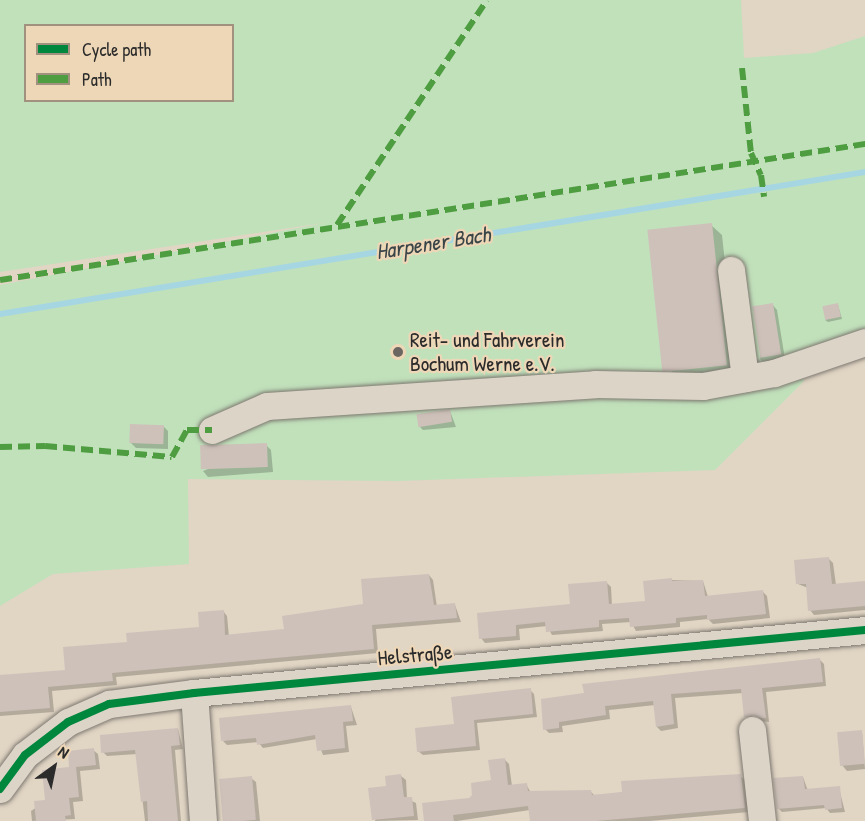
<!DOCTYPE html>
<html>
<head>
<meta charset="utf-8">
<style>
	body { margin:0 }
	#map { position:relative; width:865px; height:821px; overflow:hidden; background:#e1d5c4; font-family:"Patrick Hand",sans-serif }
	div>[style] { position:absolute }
	.green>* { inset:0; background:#c1e1bb }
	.shadow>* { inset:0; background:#0003 }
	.stream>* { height:6px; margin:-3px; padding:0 3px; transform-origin:3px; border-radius:3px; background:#a6d6e2 }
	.building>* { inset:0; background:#cec1ba; transform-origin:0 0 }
	.roads { filter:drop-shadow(0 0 2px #7d7870) drop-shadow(0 0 2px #7d7870) }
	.minor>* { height:27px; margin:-13.5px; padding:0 13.5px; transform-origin:13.5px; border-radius:13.5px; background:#ddd4c8 }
	.quiet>* { height:6px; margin-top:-3px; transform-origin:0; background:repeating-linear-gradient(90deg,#4f9d41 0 12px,transparent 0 18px) }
	.cycleway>* { height:8px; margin:-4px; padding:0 4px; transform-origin:4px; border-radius:4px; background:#00873e }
	.dots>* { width:16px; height:16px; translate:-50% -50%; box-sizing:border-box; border:3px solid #eed7b7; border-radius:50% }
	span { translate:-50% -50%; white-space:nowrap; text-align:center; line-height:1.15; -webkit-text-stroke:4.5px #eed7b7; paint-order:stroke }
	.poi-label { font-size:21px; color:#2b2b2b }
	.left { translate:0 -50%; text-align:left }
	.street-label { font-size:21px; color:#2b2b2b }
	.water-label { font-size:22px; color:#3a4548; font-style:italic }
	.legend { position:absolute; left:24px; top:24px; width:210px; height:78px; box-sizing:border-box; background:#eed7b7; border:2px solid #a0927f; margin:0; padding:8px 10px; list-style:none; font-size:18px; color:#2b2b2b }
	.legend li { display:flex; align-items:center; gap:12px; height:30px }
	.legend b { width:30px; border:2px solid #a0927f }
	.north { position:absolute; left:24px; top:737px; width:60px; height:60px; -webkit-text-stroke:4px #eed7b7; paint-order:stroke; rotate:33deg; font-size:16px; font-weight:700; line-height:24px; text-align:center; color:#2b2b2b }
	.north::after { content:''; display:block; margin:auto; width:21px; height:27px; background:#2b2b2b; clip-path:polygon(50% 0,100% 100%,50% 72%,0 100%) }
</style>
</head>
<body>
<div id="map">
	<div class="green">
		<i style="clip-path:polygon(evenodd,0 0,741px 0,744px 58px,813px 53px,865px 36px,865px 342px,799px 365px,804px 381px,715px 470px,398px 481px,188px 479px,189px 564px,53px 574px,0 606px,0 285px,329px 222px,0 272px,0 0,26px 26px,232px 26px,232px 100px,26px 100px,26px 26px)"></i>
	</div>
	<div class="shadow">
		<i style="clip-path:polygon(711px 225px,722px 235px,737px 375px,679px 379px,669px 369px)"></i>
		<i style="clip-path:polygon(772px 304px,777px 310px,785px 359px,765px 364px,760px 359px)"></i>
		<i style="clip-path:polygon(838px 305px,842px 319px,828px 322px,825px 320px)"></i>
		<i style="clip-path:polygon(450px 411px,456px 427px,423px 430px,418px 425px)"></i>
		<i style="clip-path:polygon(163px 426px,168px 431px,168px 449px,136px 448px,131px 443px)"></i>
		<i style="clip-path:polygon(266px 445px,271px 450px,273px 472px,208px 477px,203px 471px)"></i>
		<i style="clip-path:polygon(829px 559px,833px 563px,836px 585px,865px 583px,865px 610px,814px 615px,810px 610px,808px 588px,798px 584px)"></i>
		<i style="clip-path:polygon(429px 575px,433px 580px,437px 607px,455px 605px,461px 622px,376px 629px,378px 653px,116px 677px,117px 685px,52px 691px,54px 712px,0 716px,0 676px,66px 672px,128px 643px,201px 628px,223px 611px,227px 616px,229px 637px,285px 631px,365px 605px)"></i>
		<i style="clip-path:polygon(672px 580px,703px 581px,708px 597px,763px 592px,767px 596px,770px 618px,713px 624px,708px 619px,680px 622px,680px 627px,636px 631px,631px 622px,602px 624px,603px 631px,552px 635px,547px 626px,519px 629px,520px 640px,485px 643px,481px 638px,479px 614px,572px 606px,606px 582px,611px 587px,612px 606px,647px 603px)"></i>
		<i style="clip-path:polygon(820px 660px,824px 664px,826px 686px,766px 692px,769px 722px,750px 720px,746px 716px,743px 693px,675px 698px,678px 728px,661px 731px,657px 727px,655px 705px,609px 710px,610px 719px,562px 726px,563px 732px,549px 733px,545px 729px,542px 700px)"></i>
		<i style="clip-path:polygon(530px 690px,534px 694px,537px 717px,477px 723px,480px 750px,423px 755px,418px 751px,456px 725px)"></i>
		<i style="clip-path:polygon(351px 707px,357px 725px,346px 726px,349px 752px,323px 755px,317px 739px,263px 748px,258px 742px,227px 745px,223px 741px)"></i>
		<i style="clip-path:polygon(178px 729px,183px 749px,175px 750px,181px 821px,145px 821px,137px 754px,107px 756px,103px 752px)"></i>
		<i style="clip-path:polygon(862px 732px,865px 769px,847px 771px,842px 765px)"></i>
		<i style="clip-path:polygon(93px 750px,98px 754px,100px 769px,80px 771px,83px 801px,73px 802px,75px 819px,32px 821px,31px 811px,46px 801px,71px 769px)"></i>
		<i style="clip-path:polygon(504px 759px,509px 764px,512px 786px,526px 784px,531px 793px,591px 792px,595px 796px,740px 776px,745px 780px,749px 812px,650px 821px,531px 821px,530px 810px,457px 821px,426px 821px,469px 799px,492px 781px)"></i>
		<i style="clip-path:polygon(401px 776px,406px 780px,407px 799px,416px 803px,418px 820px,375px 821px,387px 788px)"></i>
		<i style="clip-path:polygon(803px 777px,808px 791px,839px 788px,845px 812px,830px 813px,826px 808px,782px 812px,778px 808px)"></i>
		<i style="clip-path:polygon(251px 778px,256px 782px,260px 821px,226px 821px,221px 781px)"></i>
	</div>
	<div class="stream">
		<i style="left:0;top:314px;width:877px;rotate:-9.32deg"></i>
	</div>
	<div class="building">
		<i style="left:712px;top:223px;width:143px;height:65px;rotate:84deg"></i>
		<i style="left:773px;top:303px;width:52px;height:21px;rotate:81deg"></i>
		<i style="left:838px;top:303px;width:14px;height:16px;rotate:78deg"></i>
		<i style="left:450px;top:409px;width:13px;height:34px;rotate:81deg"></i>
		<i style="left:130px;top:424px;width:34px;height:19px;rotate:2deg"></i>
		<i style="left:267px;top:443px;width:24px;height:67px;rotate:88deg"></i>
		<i style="clip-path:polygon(829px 557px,832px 584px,865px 581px,865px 606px,808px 611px,806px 584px,796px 584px,794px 560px)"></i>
		<i style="clip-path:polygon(429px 574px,434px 605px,455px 603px,457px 618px,372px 625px,374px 649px,112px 673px,113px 681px,48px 687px,50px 708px,0 712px,0 675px,65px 670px,63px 647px,127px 642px,126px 633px,199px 627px,198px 612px,224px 610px,225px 635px,284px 629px,282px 616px,363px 604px,361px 579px)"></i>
		<i style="clip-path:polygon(672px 578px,672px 581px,703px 580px,705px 596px,763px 590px,766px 614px,707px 620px,707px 615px,676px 618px,676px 623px,630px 627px,629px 618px,599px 620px,599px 627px,546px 632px,545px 622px,516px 625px,516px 636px,479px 639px,477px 613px,570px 604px,568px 584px,607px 581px,609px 604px,645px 601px,643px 581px)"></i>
		<i style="clip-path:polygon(820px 658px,823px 682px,762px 688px,766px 718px,744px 717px,741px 689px,671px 694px,674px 724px,656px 727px,653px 701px,605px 706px,606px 715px,559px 722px,559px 728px,543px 730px,541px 699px,584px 693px,582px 684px)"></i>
		<i style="clip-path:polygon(531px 688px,533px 714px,474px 720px,476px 746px,417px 752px,415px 728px,454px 724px,451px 697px)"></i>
		<i style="clip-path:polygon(351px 705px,353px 721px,343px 722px,345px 748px,317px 751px,315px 735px,257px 745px,256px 738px,221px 741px,219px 718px)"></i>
		<i style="clip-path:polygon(178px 728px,180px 745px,171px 746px,178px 821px,148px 821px,147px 801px,141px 802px,135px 750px,101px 753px,100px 735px)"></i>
		<i style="left:862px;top:730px;width:34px;height:25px;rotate:85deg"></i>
		<i style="clip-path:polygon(94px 748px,96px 765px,76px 767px,79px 797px,69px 798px,71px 815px,65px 816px,66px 821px,36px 821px,34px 801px,45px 800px,42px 770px,69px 767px,68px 751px)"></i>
		<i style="clip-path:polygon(505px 758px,508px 785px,527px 783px,528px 791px,591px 790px,592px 795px,622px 792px,621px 781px,741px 774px,745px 808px,596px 821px,530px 821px,528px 806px,453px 815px,454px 821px,424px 821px,422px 803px,469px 798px,472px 795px,471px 783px,491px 780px,488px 760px)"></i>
		<i style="clip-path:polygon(401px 774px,404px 797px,412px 797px,414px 816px,372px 820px,368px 788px,386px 786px,385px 776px)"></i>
		<i style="left:252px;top:776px;width:44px;height:33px;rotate:85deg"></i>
		<i style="clip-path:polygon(803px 776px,805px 789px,840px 786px,842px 808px,825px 810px,824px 805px,777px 809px,773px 778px)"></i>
	</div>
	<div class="roads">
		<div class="minor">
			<i style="left:731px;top:270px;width:109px;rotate:82.6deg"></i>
			<i style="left:212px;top:430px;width:60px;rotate:-23.6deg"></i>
			<i style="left:267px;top:406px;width:329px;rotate:-3.8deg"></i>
			<i style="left:595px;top:384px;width:108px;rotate:1.1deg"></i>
			<i style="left:703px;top:386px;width:72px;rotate:-10.4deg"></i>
			<i style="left:774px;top:373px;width:96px;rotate:-18.8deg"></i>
			<i style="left:194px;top:693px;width:128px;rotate:86deg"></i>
			<i style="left:752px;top:730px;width:92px;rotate:83.7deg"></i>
			<i style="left:0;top:789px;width:42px;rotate:-53.7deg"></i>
			<i style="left:25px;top:755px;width:54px;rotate:-37.5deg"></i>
			<i style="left:68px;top:722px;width:45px;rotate:-23.7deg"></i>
			<i style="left:109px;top:704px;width:86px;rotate:-7.4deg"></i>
			<i style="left:194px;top:693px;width:674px;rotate:-5.36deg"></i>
		</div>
	</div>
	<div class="quiet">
		<i style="left:742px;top:68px;width:85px;rotate:84deg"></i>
		<i style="left:751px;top:153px;width:24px;rotate:66deg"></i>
		<i style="left:761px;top:175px;width:22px;rotate:82deg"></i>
		<i style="left:337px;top:225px;width:270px;rotate:-56.3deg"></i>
		<i style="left:0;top:280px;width:876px;rotate:-8.94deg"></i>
		<i style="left:0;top:447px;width:45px;rotate:-1.3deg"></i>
		<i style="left:45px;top:446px;width:127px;rotate:5deg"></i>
		<i style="left:172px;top:457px;width:31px;rotate:-61deg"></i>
		<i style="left:187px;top:430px;width:25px"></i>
	</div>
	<div class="cycleway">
		<i style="left:0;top:789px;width:42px;rotate:-53.7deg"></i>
		<i style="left:25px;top:755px;width:54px;rotate:-37.5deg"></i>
		<i style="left:68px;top:722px;width:45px;rotate:-23.7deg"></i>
		<i style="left:109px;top:704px;width:86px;rotate:-7.4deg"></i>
		<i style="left:194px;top:693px;width:674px;rotate:-5.36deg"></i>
	</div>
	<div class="dots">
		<i style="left:398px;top:352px;background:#6b6661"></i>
	</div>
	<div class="poi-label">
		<span class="left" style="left:410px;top:352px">Reit- und Fahrverein<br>Bochum Werne e.V.</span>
	</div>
	<div class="street-label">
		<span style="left:415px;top:655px;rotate:-5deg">Helstraße</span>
	</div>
	<div class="water-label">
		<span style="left:433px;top:243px;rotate:-9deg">Harpener Bach</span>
	</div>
	<ul class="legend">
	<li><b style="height:8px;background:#00873e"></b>Cycle path</li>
	<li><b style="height:8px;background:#4f9d41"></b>Path</li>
	</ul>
	<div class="north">N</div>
</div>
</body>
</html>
